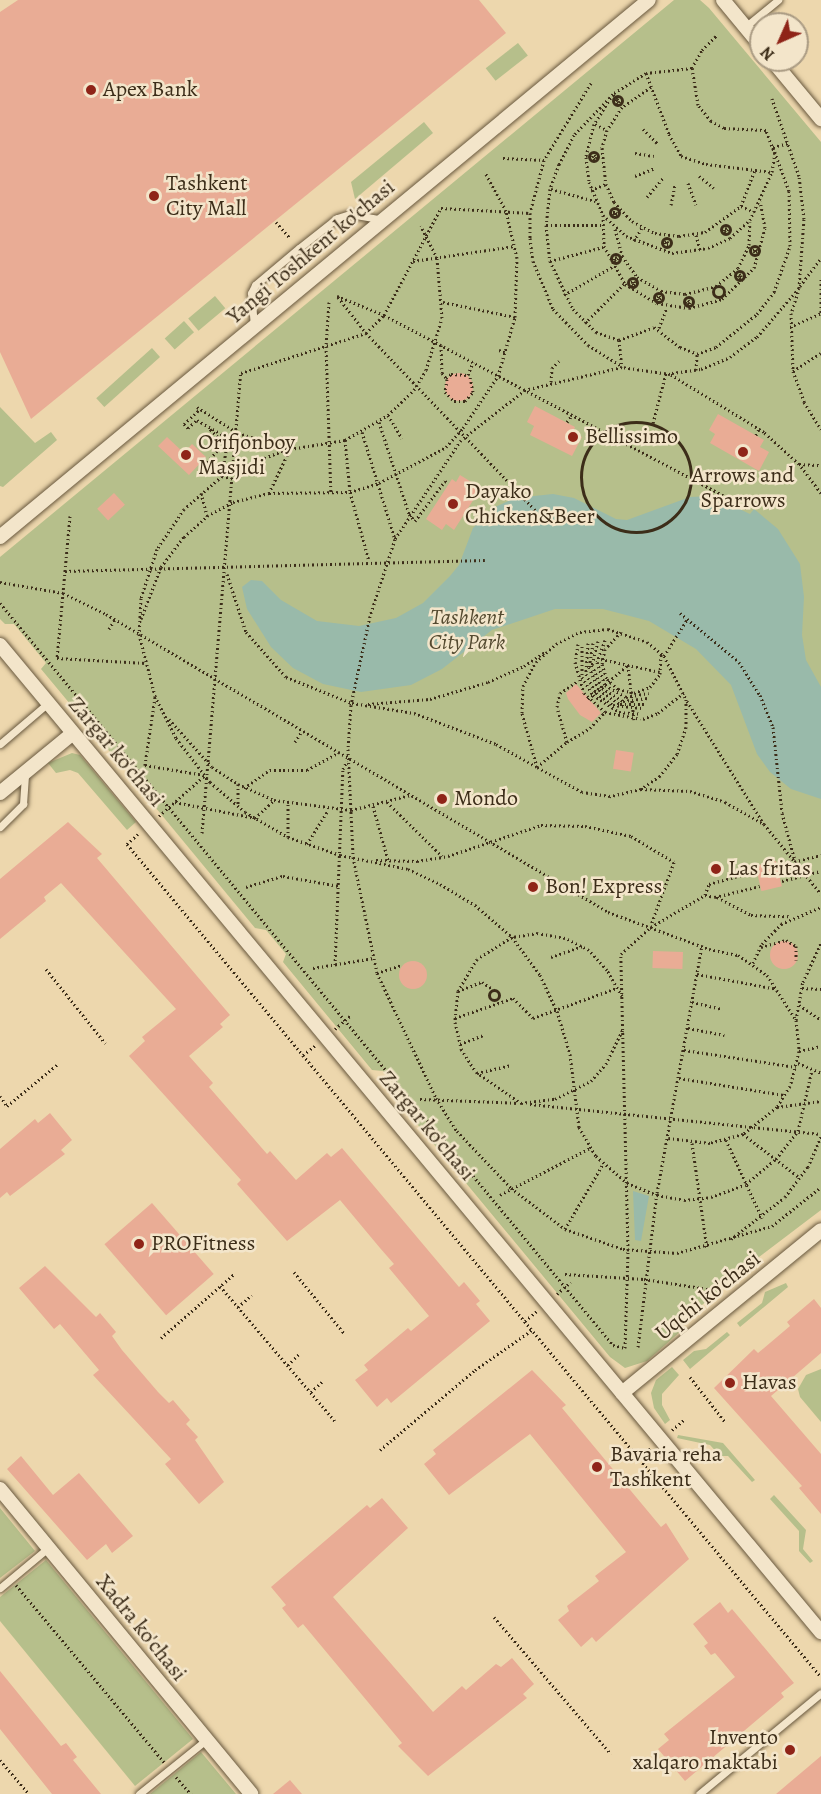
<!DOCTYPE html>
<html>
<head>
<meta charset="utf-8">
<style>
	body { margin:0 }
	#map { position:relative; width:821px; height:1794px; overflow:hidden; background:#edd7ad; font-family:Alegreya,serif }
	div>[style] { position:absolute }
	.green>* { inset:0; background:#b6bf8b; transform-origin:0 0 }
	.water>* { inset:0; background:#99baaa }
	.building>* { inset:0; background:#e9ac95; transform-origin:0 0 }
	.round { border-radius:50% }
	.path>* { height:3px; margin-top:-1.5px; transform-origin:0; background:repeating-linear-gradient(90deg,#3c2d19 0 1.5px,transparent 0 4.5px) }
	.path>.ring { margin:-1.5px; padding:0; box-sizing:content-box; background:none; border:3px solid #3c2d19; border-radius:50% }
	.roads { filter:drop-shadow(0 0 2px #68583e) drop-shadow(0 0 2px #68583e) }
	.lane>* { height:7px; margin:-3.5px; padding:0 3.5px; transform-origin:3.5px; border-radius:3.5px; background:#f3e5ca }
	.street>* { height:14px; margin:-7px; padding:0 7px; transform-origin:7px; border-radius:7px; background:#f3e5ca }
	.dots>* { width:16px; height:16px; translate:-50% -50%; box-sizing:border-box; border:3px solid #f3e5ca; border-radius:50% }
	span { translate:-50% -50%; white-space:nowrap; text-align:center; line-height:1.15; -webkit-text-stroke:5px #f3e5ca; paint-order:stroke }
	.poi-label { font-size:22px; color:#3c2d19 }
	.left { translate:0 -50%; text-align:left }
	.right { translate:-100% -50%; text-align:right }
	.street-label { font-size:22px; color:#3c2d19 }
	.park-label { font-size:22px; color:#544a30; font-style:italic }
	.north { position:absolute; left:749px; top:12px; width:60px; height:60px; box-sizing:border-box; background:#f3e5ca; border:2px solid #aa9b83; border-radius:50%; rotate:225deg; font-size:16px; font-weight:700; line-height:24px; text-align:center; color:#3c2d19 }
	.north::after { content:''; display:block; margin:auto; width:21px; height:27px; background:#8f2418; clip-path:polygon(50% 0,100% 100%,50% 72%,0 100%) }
</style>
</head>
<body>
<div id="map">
	<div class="green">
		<i style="clip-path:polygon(674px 0,700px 0,709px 8px,821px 142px,821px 1210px,759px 1257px,758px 1266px,751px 1272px,740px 1273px,683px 1321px,682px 1330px,647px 1361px,625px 1368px,610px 1357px,408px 1113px,410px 1104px,383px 1071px,372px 1070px,283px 962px,286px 954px,266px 930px,255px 928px,146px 796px,148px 785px,121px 753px,110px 752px,41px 669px,46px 663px,14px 624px,5px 624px,0 619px,0 557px)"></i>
		<i style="left:518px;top:43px;width:16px;height:41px;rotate:52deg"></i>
		<i style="clip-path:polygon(424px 122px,433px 133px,355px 199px,351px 182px)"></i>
		<i style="left:215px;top:296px;width:16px;height:35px;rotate:50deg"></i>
		<i style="left:184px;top:321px;width:15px;height:26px;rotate:48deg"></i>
		<i style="left:152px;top:348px;width:12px;height:75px;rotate:48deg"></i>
		<i style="clip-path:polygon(0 407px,35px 443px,51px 432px,57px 440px,3px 487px,0 486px)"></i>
		<i style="clip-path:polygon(72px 753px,80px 755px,136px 822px,127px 830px,78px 773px,70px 770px,56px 773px,48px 763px)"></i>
		<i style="clip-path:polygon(786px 1283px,788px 1287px,740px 1327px,737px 1323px,762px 1303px,765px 1292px)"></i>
		<i style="clip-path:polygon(727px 1332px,730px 1335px,690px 1369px,683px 1360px,694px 1351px,706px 1349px)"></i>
		<i style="clip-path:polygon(672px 1367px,679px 1375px,662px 1394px,662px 1405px,670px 1420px,665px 1424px,654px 1408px,651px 1393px,656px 1380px)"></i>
		<i style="clip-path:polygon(821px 1369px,821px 1422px,800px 1397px,798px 1389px,806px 1375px)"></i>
		<i style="clip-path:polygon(678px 1435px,723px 1443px,755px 1480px,752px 1482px,728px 1456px,720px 1456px,710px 1445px,677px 1438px)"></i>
		<i style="clip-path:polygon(774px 1495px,806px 1530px,803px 1549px,813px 1561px,810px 1563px,799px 1551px,799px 1531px,770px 1499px)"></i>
		<i style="clip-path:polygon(0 1508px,35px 1551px,0 1578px)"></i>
		<i style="clip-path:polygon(46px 1560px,193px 1739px,135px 1786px,0 1621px,0 1597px)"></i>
		<i style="clip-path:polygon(201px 1752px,236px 1794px,150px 1794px)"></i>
	</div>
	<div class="water">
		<i style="clip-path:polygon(553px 494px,574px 498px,616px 519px,627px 520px,690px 497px,712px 496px,750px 514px,754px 509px,778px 529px,800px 564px,804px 597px,802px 635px,806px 660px,821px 687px,821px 799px,791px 789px,770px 772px,757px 754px,731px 685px,696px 649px,649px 621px,603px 609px,555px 609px,492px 630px,442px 669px,411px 685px,361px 692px,323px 684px,293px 668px,271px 647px,247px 609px,242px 587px,251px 580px,262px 581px,281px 600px,317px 621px,359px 626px,396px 618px,423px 603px,450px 576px,459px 565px,473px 528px,493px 508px,515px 498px)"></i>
		<i style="clip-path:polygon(633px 1191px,649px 1196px,641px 1241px,635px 1240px)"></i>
	</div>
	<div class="building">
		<i style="clip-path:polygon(18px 0,479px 0,506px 33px,31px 419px,0 352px,0 12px)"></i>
		<i class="round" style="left:445px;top:373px;width:28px;height:28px"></i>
		<i style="clip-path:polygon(535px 406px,575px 427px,573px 432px,582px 437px,572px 456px,530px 435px,534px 426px,527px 422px)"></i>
		<i style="clip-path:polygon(718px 414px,764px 440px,760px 447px,769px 452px,759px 471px,710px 443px,715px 434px,709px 430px)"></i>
		<i style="clip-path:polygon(167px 437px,184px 453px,192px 444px,206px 457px,189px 475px,158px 446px)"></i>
		<i style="clip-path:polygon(460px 475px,481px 488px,454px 530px,446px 524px,442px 530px,426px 519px,452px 479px,456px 482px)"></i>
		<i style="left:114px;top:493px;width:16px;height:23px;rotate:47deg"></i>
		<i style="clip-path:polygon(576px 684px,601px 713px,592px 722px,580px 715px,568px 699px,566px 693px)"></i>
		<i style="left:616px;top:750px;width:18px;height:19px;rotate:9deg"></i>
		<i style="clip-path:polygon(68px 822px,102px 854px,97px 858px,230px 1015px,220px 1024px,223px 1027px,189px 1056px,213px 1083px,209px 1087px,267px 1154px,270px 1151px,296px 1180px,327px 1153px,331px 1157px,342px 1148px,459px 1287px,464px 1282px,480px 1301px,476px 1304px,490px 1321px,391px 1403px,387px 1398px,377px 1407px,355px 1380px,368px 1370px,364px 1365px,408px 1328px,411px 1331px,429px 1316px,389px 1268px,394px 1264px,380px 1248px,340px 1200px,287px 1241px,237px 1184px,241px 1180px,129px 1056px,145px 1041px,142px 1037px,176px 1009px,61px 883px,44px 897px,46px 901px,0 939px,0 879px)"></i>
		<i style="left:776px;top:861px;width:26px;height:21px;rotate:77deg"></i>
		<i class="round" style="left:770px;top:941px;width:28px;height:28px"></i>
		<i style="left:653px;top:951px;width:30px;height:17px;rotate:2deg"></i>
		<i class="round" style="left:399px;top:961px;width:28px;height:28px"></i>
		<i style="clip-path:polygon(50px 1113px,72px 1140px,61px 1150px,65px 1154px,10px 1196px,7px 1192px,0 1198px,0 1149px,35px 1119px,38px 1123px)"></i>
		<i style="left:152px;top:1203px;width:94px;height:63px;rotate:49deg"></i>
		<i style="clip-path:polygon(45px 1266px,96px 1317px,100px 1313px,116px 1332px,112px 1336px,122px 1350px,158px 1392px,169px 1403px,173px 1400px,190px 1420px,186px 1424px,198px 1437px,195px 1440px,224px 1482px,199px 1504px,165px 1464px,171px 1459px,93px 1375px,99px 1370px,60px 1324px,54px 1329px,19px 1288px)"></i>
		<i style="clip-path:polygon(814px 1299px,821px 1308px,821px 1353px,771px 1396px,821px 1454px,821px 1514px,799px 1488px,802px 1486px,714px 1388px,754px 1349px,758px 1353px,790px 1326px,787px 1322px)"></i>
		<i style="clip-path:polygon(532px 1370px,566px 1405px,562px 1408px,661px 1527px,666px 1523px,689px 1559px,596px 1642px,592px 1637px,581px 1647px,558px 1620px,569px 1611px,567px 1606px,599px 1581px,595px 1576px,626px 1552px,530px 1434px,449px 1495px,424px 1464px,436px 1454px,433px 1450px)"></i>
		<i style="clip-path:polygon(21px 1456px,53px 1495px,79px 1473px,133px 1536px,112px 1553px,106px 1544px,87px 1560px,7px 1469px)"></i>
		<i style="clip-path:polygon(382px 1498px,408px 1528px,333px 1597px,433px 1712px,462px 1686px,466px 1690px,496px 1664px,501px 1667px,512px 1658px,534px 1684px,523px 1694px,527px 1698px,428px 1776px,398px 1746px,402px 1743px,303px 1624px,298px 1628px,282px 1608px,286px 1605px,271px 1587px,367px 1505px,370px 1508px)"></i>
		<i style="clip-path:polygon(720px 1602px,728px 1613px,732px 1609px,794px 1683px,781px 1693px,784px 1697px,685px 1781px,658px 1749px,669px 1740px,664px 1734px,735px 1677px,715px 1653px,711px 1655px,704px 1646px,708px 1643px,693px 1624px)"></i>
		<i style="clip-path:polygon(0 1671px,61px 1746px,66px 1743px,77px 1757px,73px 1760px,101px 1794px,52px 1794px,0 1729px)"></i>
		<i style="clip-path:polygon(821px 1756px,821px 1794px,776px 1794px)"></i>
		<i style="clip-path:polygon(290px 1780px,302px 1794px,273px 1794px)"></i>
	</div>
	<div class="path">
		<i style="left:692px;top:68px;width:46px;rotate:173.8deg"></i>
		<i style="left:646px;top:73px;width:39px;rotate:148deg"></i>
		<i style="left:613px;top:94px;width:57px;rotate:133.6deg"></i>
		<i style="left:574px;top:135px;width:33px;rotate:117deg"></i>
		<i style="left:559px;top:164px;width:27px;rotate:110deg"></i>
		<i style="left:550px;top:189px;width:36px;rotate:96deg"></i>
		<i style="left:546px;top:225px;width:36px;rotate:84deg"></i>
		<i style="left:550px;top:261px;width:53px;rotate:64.4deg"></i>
		<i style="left:573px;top:309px;width:33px;rotate:45deg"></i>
		<i style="left:596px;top:332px;width:24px;rotate:19deg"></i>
		<i style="left:619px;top:340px;width:37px;rotate:-20deg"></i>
		<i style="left:654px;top:327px;width:33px;rotate:38deg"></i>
		<i style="left:680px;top:347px;width:18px;rotate:22deg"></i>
		<i style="left:697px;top:354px;width:20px;rotate:-20deg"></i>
		<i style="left:716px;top:347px;width:53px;rotate:-38.8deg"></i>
		<i style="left:757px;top:314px;width:28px;rotate:-52deg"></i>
		<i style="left:774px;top:292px;width:49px;rotate:-70.8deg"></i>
		<i style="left:790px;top:246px;width:55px;rotate:-91deg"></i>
		<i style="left:789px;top:191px;width:47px;rotate:-110deg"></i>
		<i style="left:773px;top:147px;width:16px;rotate:-14deg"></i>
		<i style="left:646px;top:73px;width:65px;rotate:69.3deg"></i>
		<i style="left:669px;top:134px;width:25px;rotate:61deg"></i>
		<i style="left:681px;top:156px;width:26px;rotate:18deg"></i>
		<i style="left:706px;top:164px;width:66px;rotate:6.9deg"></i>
		<i style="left:591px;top:83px;width:90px;rotate:121.4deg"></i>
		<i style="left:544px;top:160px;width:55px;rotate:104.8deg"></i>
		<i style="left:530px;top:213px;width:25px;rotate:90deg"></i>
		<i style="left:530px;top:238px;width:23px;rotate:83deg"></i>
		<i style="left:533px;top:261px;width:52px;rotate:67.4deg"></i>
		<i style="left:553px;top:309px;width:50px;rotate:45.8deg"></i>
		<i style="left:588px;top:345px;width:39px;rotate:32deg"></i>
		<i style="left:651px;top:87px;width:35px;rotate:145deg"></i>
		<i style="left:622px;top:107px;width:27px;rotate:123deg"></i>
		<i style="left:607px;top:130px;width:19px;rotate:106deg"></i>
		<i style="left:602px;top:148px;width:36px;rotate:84deg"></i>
		<i style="left:606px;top:184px;width:20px;rotate:66deg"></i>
		<i style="left:614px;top:202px;width:26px;rotate:47deg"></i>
		<i style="left:632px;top:221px;width:26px;rotate:28deg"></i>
		<i style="left:655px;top:233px;width:24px;rotate:7deg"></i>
		<i style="left:679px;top:236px;width:26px;rotate:-9deg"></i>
		<i style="left:705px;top:232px;width:44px;rotate:-35.8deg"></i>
		<i style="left:741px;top:206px;width:40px;rotate:-69deg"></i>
		<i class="ring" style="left:613.5px;top:96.5px;width:6px;height:6px"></i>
		<i style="left:617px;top:99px;width:6px;rotate:-129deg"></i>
		<i style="left:613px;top:94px;width:36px;rotate:122deg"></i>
		<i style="left:594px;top:124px;width:34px;rotate:104deg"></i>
		<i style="left:586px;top:157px;width:25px;rotate:83deg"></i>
		<i style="left:589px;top:182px;width:36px;rotate:67deg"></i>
		<i style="left:603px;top:215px;width:31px;rotate:42deg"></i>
		<i style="left:626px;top:236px;width:49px;rotate:20.3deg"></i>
		<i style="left:672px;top:253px;width:36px;rotate:-8deg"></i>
		<i style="left:708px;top:248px;width:24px;rotate:-24deg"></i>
		<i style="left:730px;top:238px;width:27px;rotate:-42deg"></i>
		<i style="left:750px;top:220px;width:53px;rotate:-65.4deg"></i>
		<i style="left:772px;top:172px;width:18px;rotate:-81deg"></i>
		<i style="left:775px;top:154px;width:26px;rotate:-111deg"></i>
		<i style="left:766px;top:130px;width:42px;rotate:-177.3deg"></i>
		<i style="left:724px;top:128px;width:15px;rotate:-152deg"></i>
		<i style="left:711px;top:121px;width:21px;rotate:-129deg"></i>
		<i style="left:698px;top:105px;width:37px;rotate:-99deg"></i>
		<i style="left:692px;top:68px;width:21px;rotate:-61deg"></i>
		<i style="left:702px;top:50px;width:21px;rotate:-45deg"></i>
		<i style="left:617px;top:99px;width:4px;rotate:34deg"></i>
		<i style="left:620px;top:101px;width:3px;rotate:135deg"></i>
		<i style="left:618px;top:103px;width:3px;rotate:-135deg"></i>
		<i style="left:616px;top:101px;width:2px;rotate:-63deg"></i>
		<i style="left:595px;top:124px;width:13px;rotate:27deg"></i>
		<i style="left:643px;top:129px;width:20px;rotate:45deg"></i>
		<i class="ring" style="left:589.5px;top:152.5px;width:6px;height:6px"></i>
		<i style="left:635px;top:153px;width:19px;rotate:9deg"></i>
		<i style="left:594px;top:155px;width:4px;rotate:34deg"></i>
		<i style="left:597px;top:157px;width:3px;rotate:135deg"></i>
		<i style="left:595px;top:159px;width:4px;rotate:-146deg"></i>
		<i style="left:592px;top:157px;width:3px;rotate:-45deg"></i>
		<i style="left:503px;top:158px;width:41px;rotate:2.8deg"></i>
		<i style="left:635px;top:176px;width:22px;rotate:-22deg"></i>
		<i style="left:699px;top:176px;width:19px;rotate:39deg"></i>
		<i style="left:688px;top:183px;width:23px;rotate:70deg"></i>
		<i style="left:551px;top:189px;width:46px;rotate:15.3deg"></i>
		<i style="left:591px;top:190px;width:16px;rotate:-22deg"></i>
		<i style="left:647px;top:197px;width:25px;rotate:-50deg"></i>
		<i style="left:671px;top:205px;width:21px;rotate:-79deg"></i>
		<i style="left:741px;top:206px;width:14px;rotate:25deg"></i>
		<i class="ring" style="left:610.5px;top:208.5px;width:6px;height:6px"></i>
		<i style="left:613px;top:212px;width:3px"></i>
		<i style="left:616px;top:212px;width:2px;rotate:63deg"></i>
		<i style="left:617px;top:214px;width:3px;rotate:162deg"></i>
		<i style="left:614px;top:215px;width:3px;rotate:-108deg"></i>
		<i style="left:603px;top:215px;width:31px;rotate:88deg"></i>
		<i style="left:604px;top:246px;width:43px;rotate:61.1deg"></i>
		<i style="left:625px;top:284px;width:37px;rotate:31deg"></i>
		<i style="left:657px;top:303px;width:32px;rotate:9deg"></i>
		<i style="left:689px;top:308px;width:34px;rotate:-15deg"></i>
		<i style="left:722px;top:299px;width:45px;rotate:-44.1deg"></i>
		<i style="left:754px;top:268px;width:41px;rotate:-74.6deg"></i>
		<i style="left:765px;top:228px;width:27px;rotate:-100deg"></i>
		<i style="left:276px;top:222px;width:21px;rotate:49deg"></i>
		<i style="left:546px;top:225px;width:55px"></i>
		<i class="ring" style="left:721.5px;top:225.5px;width:6px;height:6px"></i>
		<i style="left:725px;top:228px;width:3px;rotate:18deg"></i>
		<i style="left:728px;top:229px;width:4px;rotate:124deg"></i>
		<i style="left:726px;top:232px;width:2px;rotate:-153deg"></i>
		<i style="left:724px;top:231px;width:3px;rotate:-72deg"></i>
		<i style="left:615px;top:229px;width:28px;rotate:75deg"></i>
		<i style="left:622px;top:256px;width:26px;rotate:54deg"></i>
		<i style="left:637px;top:277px;width:28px;rotate:30deg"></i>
		<i style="left:661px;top:291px;width:24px;rotate:7deg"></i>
		<i style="left:685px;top:294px;width:32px;rotate:-14deg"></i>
		<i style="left:716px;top:286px;width:28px;rotate:-39deg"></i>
		<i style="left:738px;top:268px;width:25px;rotate:-64deg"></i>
		<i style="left:749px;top:245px;width:23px;rotate:-88deg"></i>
		<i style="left:696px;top:235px;width:16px;rotate:75deg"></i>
		<i class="ring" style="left:662.5px;top:238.5px;width:6px;height:6px"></i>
		<i style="left:634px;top:241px;width:16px;rotate:-60deg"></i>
		<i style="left:667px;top:241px;width:3px;rotate:72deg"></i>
		<i style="left:668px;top:244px;width:3px;rotate:180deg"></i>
		<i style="left:665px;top:244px;width:2px;rotate:-90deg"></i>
		<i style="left:665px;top:242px;width:2px;rotate:-27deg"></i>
		<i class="ring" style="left:750.5px;top:246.5px;width:6px;height:6px"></i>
		<i style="left:756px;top:249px;width:2px;rotate:63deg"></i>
		<i style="left:757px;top:251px;width:2px;rotate:153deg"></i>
		<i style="left:755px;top:252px;width:3px;rotate:-135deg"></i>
		<i style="left:753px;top:250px;width:3px;rotate:-18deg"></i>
		<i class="ring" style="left:611.5px;top:254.5px;width:6px;height:6px"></i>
		<i style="left:615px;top:257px;width:3px;rotate:18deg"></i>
		<i style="left:618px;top:258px;width:4px;rotate:124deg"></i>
		<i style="left:616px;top:261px;width:2px;rotate:-153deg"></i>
		<i style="left:614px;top:260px;width:3px;rotate:-72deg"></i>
		<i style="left:413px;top:261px;width:102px;rotate:-8.4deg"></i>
		<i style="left:550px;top:261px;width:55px;rotate:-14.8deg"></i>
		<i class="ring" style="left:735.5px;top:271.5px;width:6px;height:6px"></i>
		<i style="left:739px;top:274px;width:2px;rotate:27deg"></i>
		<i style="left:741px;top:275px;width:3px;rotate:90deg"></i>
		<i style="left:741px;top:278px;width:3px;rotate:-162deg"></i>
		<i style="left:738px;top:277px;width:3px;rotate:-72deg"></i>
		<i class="ring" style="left:628.5px;top:278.5px;width:6px;height:6px"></i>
		<i style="left:821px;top:279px;width:35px;rotate:90deg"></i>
		<i style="left:634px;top:281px;width:3px;rotate:72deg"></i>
		<i style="left:635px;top:284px;width:2px;rotate:153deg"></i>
		<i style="left:633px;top:285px;width:4px;rotate:-124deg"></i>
		<i style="left:631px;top:282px;width:3px;rotate:-18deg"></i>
		<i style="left:800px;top:286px;width:35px;rotate:-53deg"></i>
		<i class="ring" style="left:713.5px;top:286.5px;width:8px;height:8px"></i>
		<i style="left:798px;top:292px;width:22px;rotate:108deg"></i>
		<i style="left:791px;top:313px;width:58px;rotate:88deg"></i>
		<i style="left:793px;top:371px;width:33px;rotate:70deg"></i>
		<i style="left:804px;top:402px;width:32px;rotate:58deg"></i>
		<i class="ring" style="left:654.5px;top:293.5px;width:6px;height:6px"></i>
		<i style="left:564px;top:295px;width:56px;rotate:-30.3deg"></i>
		<i style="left:337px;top:296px;width:51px;rotate:22deg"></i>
		<i style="left:384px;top:315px;width:413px;rotate:28deg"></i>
		<i style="left:659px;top:296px;width:3px;rotate:45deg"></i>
		<i style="left:661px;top:298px;width:4px;rotate:146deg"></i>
		<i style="left:658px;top:300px;width:3px;rotate:-108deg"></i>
		<i style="left:657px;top:297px;width:2px;rotate:-27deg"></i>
		<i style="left:338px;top:297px;width:46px;rotate:52.1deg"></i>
		<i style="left:366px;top:333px;width:246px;rotate:46.3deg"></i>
		<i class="ring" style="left:684.5px;top:297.5px;width:6px;height:6px"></i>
		<i style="left:688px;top:300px;width:3px;rotate:45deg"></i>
		<i style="left:690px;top:302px;width:2px;rotate:117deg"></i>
		<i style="left:689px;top:304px;width:3px;rotate:-162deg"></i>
		<i style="left:686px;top:303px;width:4px;rotate:-56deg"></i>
		<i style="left:329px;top:302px;width:44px;rotate:93.9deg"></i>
		<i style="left:326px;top:346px;width:147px;rotate:88.1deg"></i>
		<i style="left:443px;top:302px;width:74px;rotate:11.8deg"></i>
		<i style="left:585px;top:323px;width:55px;rotate:-45deg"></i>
		<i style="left:790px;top:327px;width:34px;rotate:-24deg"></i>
		<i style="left:659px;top:328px;width:22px;rotate:-69deg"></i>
		<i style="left:619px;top:340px;width:27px;rotate:84deg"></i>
		<i style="left:441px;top:345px;width:28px;rotate:88deg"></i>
		<i style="left:442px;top:373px;width:6px;rotate:51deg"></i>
		<i style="left:446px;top:378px;width:6px;rotate:-39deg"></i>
		<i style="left:451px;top:374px;width:17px;rotate:3deg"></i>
		<i style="left:468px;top:375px;width:14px;rotate:-69deg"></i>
		<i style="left:499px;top:350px;width:6px;rotate:18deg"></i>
		<i style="left:696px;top:370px;width:16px;rotate:-86deg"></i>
		<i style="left:793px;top:371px;width:33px;rotate:-33deg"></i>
		<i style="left:672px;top:373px;width:29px;rotate:-8deg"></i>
		<i style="left:701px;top:369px;width:31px;rotate:-22deg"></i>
		<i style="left:730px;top:357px;width:34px;rotate:-37deg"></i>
		<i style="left:757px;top:337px;width:65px;rotate:-49.4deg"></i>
		<i style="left:799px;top:288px;width:69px;rotate:-85.9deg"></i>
		<i style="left:804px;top:219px;width:43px;rotate:-96.6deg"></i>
		<i style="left:799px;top:176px;width:82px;rotate:-109.3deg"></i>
		<i style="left:447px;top:379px;width:13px;rotate:99deg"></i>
		<i style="left:445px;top:392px;width:13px;rotate:45deg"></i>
		<i style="left:454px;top:401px;width:11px"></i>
		<i style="left:465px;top:401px;width:12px;rotate:-48deg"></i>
		<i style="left:473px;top:392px;width:15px;rotate:-101deg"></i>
		<i style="left:551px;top:382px;width:14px;rotate:-86deg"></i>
		<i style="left:552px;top:368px;width:10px;rotate:-45deg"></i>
		<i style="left:197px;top:407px;width:49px;rotate:32.4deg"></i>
		<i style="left:238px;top:433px;width:54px;rotate:17.1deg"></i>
		<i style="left:290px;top:449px;width:56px;rotate:-9.3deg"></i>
		<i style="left:345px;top:440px;width:50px;rotate:-30.2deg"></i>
		<i style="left:388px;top:415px;width:36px;rotate:-44deg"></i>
		<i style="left:414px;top:390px;width:23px;rotate:-59deg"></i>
		<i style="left:426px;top:370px;width:54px;rotate:-72.9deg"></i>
		<i style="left:442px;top:318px;width:60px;rotate:-94.8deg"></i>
		<i style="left:437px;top:258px;width:36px;rotate:-117deg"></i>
		<i style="left:388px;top:415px;width:27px;rotate:59deg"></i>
		<i style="left:379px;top:422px;width:97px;rotate:71.9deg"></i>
		<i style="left:409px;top:514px;width:9px;rotate:49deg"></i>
		<i style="left:415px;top:521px;width:50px;rotate:-53.1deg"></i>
		<i style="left:445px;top:481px;width:4px;rotate:27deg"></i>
		<i style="left:567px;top:422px;width:9px;rotate:-54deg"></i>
		<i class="ring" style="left:581px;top:422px;width:107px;height:107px"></i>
		<i style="left:653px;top:423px;width:52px;rotate:-75.4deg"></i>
		<i style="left:184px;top:424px;width:6px;rotate:45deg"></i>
		<i style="left:188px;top:428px;width:12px;rotate:-42deg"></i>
		<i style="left:197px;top:420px;width:36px;rotate:30deg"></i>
		<i style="left:228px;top:438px;width:38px;rotate:99deg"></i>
		<i style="left:222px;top:476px;width:50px;rotate:139deg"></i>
		<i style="left:184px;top:509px;width:48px;rotate:124deg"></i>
		<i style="left:157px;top:549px;width:52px;rotate:108.1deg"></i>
		<i style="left:141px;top:598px;width:36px;rotate:93deg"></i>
		<i style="left:139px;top:634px;width:64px;rotate:75.5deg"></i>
		<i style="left:155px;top:696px;width:47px;rotate:63.4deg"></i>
		<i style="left:176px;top:738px;width:56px;rotate:52.3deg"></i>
		<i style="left:210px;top:782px;width:46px;rotate:40.6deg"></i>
		<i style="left:245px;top:812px;width:50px;rotate:30.2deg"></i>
		<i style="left:288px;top:837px;width:55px;rotate:19.1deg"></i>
		<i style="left:340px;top:855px;width:69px;rotate:11.6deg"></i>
		<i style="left:408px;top:869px;width:35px;rotate:25deg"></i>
		<i style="left:440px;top:884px;width:41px;rotate:31deg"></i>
		<i style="left:475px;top:905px;width:49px;rotate:40.9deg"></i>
		<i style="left:512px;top:937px;width:47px;rotate:53.6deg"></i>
		<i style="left:540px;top:975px;width:40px;rotate:65deg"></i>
		<i style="left:557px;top:1011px;width:45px;rotate:73.2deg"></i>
		<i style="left:570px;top:1054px;width:74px;rotate:83deg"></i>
		<i style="left:579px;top:1127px;width:34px;rotate:60deg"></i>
		<i style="left:596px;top:1156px;width:41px;rotate:41.1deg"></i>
		<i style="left:627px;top:1183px;width:32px;rotate:22deg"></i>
		<i style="left:657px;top:1195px;width:27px;rotate:10deg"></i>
		<i style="left:684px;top:1200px;width:27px;rotate:-6deg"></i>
		<i style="left:711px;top:1197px;width:37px;rotate:-20deg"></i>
		<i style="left:746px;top:1184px;width:39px;rotate:-40deg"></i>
		<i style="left:776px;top:1159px;width:36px;rotate:-52deg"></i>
		<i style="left:798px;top:1131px;width:63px;rotate:-77.1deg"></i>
		<i style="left:184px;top:424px;width:22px;rotate:-43deg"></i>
		<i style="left:362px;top:432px;width:112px;rotate:72.9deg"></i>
		<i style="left:756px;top:435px;width:7px;rotate:-63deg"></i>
		<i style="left:345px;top:440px;width:52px;rotate:84.5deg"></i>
		<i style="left:350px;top:492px;width:72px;rotate:74.6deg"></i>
		<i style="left:204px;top:459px;width:25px;rotate:43deg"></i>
		<i style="left:222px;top:476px;width:12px;rotate:14deg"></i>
		<i style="left:207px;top:462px;width:25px;rotate:-48deg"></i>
		<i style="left:224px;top:443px;width:21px;rotate:-135deg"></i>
		<i style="left:799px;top:464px;width:22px;rotate:3deg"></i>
		<i style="left:235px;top:469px;width:57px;rotate:-20.7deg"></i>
		<i style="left:201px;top:493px;width:24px;rotate:75deg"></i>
		<i style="left:269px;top:493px;width:49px;rotate:-64.5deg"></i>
		<i style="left:821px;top:493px;width:36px;rotate:-127deg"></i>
		<i style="left:799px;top:464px;width:47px;rotate:-137.6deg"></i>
		<i style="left:764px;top:432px;width:110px;rotate:-148.3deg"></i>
		<i style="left:670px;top:374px;width:49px;rotate:-171.7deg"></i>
		<i style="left:622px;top:367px;width:100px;rotate:166.7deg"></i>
		<i style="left:525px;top:390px;width:81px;rotate:142deg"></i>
		<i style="left:461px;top:440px;width:119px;rotate:123.7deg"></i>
		<i style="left:395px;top:539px;width:81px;rotate:108deg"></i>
		<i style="left:370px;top:616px;width:91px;rotate:102.1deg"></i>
		<i style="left:351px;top:705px;width:44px;rotate:93.9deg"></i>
		<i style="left:348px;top:749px;width:108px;rotate:87.3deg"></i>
		<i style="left:353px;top:857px;width:118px;rotate:78.3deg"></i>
		<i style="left:377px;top:973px;width:138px;rotate:64.7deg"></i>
		<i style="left:436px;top:1098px;width:39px;rotate:58deg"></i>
		<i style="left:457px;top:1131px;width:79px;rotate:46.5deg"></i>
		<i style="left:511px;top:1188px;width:68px;rotate:37.2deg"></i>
		<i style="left:565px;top:1229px;width:61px;rotate:19deg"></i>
		<i style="left:623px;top:1249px;width:54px;rotate:4.2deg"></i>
		<i style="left:677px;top:1253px;width:99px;rotate:-15.9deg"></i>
		<i style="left:772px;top:1226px;width:63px;rotate:-38.5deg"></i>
		<i style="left:70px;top:516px;width:143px;rotate:95.2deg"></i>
		<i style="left:57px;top:658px;width:89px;rotate:3.2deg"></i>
		<i style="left:65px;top:571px;width:420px;rotate:-1.5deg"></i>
		<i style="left:227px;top:574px;width:61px;rotate:71.9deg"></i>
		<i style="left:246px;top:632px;width:60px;rotate:48.4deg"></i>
		<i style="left:286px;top:677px;width:71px;rotate:21.5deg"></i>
		<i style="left:352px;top:703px;width:63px;rotate:9.2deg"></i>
		<i style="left:414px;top:713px;width:88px;rotate:20.7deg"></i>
		<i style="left:496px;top:744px;width:47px;rotate:29.3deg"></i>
		<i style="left:537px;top:767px;width:39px;rotate:-40deg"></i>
		<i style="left:567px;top:742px;width:36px;rotate:-106deg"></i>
		<i style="left:557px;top:707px;width:14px;rotate:-78deg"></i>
		<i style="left:560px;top:693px;width:22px;rotate:-34deg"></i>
		<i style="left:0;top:582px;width:64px;rotate:9.9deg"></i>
		<i style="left:63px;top:593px;width:48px;rotate:26deg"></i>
		<i style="left:106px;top:614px;width:584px;rotate:30.69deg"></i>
		<i style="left:608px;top:912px;width:108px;rotate:20.1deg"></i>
		<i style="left:709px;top:949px;width:30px;rotate:12deg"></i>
		<i style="left:738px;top:955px;width:35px;rotate:35deg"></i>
		<i style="left:767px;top:975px;width:54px;rotate:57.2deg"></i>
		<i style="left:796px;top:1020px;width:31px;rotate:84deg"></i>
		<i style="left:799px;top:1051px;width:36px;rotate:104deg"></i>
		<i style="left:790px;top:1086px;width:25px;rotate:122deg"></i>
		<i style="left:777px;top:1107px;width:43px;rotate:141.5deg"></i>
		<i style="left:743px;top:1134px;width:34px;rotate:165deg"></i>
		<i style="left:710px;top:1143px;width:42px;rotate:-173.2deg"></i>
		<i style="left:0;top:603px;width:962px;rotate:50.44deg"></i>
		<i style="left:613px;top:1345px;width:12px;rotate:14deg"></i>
		<i style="left:625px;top:1348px;width:98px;rotate:-88.2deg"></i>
		<i style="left:628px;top:1250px;width:296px;rotate:-91.4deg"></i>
		<i style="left:621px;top:954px;width:40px;rotate:-42deg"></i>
		<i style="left:651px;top:927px;width:63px;rotate:-30.7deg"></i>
		<i style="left:705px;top:895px;width:12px;rotate:-70deg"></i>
		<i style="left:709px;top:884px;width:49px;rotate:-15.5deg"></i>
		<i style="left:680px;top:613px;width:77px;rotate:39.7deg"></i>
		<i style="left:739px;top:662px;width:39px;rotate:58deg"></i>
		<i style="left:760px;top:695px;width:35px;rotate:68deg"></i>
		<i style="left:773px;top:727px;width:86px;rotate:84deg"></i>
		<i style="left:782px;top:813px;width:50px;rotate:74.8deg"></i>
		<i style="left:141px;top:619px;width:56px;rotate:-69deg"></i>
		<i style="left:161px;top:567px;width:38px;rotate:-53deg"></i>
		<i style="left:184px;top:537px;width:31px;rotate:-42deg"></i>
		<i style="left:207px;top:516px;width:30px;rotate:-28deg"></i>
		<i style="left:233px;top:502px;width:37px;rotate:-14deg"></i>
		<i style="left:269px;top:493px;width:81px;rotate:-0.7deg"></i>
		<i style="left:350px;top:492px;width:30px;rotate:-17deg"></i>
		<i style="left:379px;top:483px;width:76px;rotate:-28.2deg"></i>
		<i style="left:446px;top:447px;width:25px;rotate:-48deg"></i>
		<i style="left:463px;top:428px;width:63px;rotate:-56.1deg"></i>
		<i style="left:498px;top:376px;width:61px;rotate:-73.9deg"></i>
		<i style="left:515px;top:317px;width:59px;rotate:-88.1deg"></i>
		<i style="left:517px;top:258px;width:48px;rotate:-103.2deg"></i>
		<i style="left:506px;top:211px;width:44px;rotate:-118.3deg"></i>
		<i style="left:109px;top:629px;width:12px;rotate:-59deg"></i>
		<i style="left:608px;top:629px;width:41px;rotate:18.4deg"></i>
		<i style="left:647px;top:642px;width:22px;rotate:39deg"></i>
		<i style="left:664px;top:656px;width:48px;rotate:62.9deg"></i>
		<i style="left:686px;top:699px;width:28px;rotate:90deg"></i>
		<i style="left:686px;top:727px;width:28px;rotate:108deg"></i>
		<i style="left:677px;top:754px;width:28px;rotate:128deg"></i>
		<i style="left:660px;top:776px;width:23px;rotate:146deg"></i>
		<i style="left:641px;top:789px;width:32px;rotate:167deg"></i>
		<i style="left:610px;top:796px;width:28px;rotate:-172deg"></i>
		<i style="left:582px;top:792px;width:51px;rotate:-150.9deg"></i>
		<i style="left:537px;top:767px;width:56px;rotate:-105.5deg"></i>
		<i style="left:522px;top:713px;width:27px;rotate:-88deg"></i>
		<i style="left:523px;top:686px;width:27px;rotate:-62deg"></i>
		<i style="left:536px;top:662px;width:27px;rotate:-42deg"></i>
		<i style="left:556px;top:644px;width:27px;rotate:-27deg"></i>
		<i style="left:580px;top:632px;width:28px;rotate:-6deg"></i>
		<i style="left:621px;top:632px;width:23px;rotate:133deg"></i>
		<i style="left:605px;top:649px;width:15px;rotate:101deg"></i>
		<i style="left:602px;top:664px;width:16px;rotate:72deg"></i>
		<i style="left:607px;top:679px;width:15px;rotate:42deg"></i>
		<i style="left:618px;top:689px;width:16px;rotate:14deg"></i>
		<i style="left:634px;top:693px;width:17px;rotate:-21deg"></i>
		<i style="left:650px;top:687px;width:16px;rotate:-52deg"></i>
		<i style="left:660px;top:674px;width:20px;rotate:-87deg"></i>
		<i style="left:605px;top:640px;width:23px;rotate:110deg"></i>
		<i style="left:597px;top:662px;width:24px;rotate:71deg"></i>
		<i style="left:605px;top:685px;width:24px;rotate:30deg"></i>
		<i style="left:626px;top:697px;width:23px;rotate:-10deg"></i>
		<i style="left:598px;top:641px;width:25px;rotate:104deg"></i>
		<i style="left:592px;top:665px;width:25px;rotate:67deg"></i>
		<i style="left:602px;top:688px;width:25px;rotate:32deg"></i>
		<i style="left:623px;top:701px;width:25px;rotate:-7deg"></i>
		<i style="left:588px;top:643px;width:31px;rotate:94deg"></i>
		<i style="left:586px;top:674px;width:21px;rotate:62deg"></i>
		<i style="left:596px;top:693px;width:21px;rotate:35deg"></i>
		<i style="left:613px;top:705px;width:31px;rotate:6deg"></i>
		<i style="left:593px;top:643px;width:24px;rotate:99deg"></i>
		<i style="left:589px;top:667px;width:25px;rotate:67deg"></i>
		<i style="left:599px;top:690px;width:25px;rotate:34deg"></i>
		<i style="left:620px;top:704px;width:26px"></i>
		<i style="left:578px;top:644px;width:18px;rotate:99deg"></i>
		<i style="left:575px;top:662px;width:32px;rotate:74deg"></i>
		<i style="left:584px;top:693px;width:28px;rotate:42deg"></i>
		<i style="left:605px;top:712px;width:36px;rotate:11deg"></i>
		<i style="left:582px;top:646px;width:31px;rotate:90deg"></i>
		<i style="left:582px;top:677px;width:21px;rotate:59deg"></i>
		<i style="left:593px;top:695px;width:31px;rotate:33deg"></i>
		<i style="left:619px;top:712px;width:21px;rotate:5deg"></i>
		<i style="left:664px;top:656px;width:45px;rotate:-57.7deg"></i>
		<i style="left:601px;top:659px;width:60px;rotate:12.4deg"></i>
		<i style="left:155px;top:697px;width:69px;rotate:98.4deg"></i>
		<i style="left:145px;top:765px;width:60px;rotate:9.6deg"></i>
		<i style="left:588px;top:699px;width:52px;rotate:-40.4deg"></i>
		<i style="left:628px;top:665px;width:55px;rotate:83.8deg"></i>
		<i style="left:687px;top:701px;width:145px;rotate:58deg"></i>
		<i style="left:764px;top:824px;width:90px;rotate:50.8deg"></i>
		<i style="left:368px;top:704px;width:62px;rotate:-4.6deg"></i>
		<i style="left:430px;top:699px;width:60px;rotate:-16.3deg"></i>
		<i style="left:488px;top:682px;width:39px;rotate:-24deg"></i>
		<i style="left:524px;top:666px;width:27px;rotate:-34deg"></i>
		<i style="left:169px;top:719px;width:64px;rotate:48.1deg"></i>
		<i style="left:212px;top:767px;width:31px;rotate:33deg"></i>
		<i style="left:238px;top:784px;width:39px;rotate:24deg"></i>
		<i style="left:274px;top:800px;width:78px;rotate:7.4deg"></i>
		<i style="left:351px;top:810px;width:61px;rotate:-14.3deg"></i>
		<i style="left:643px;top:719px;width:16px;rotate:-22deg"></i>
		<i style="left:658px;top:713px;width:33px;rotate:-38deg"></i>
		<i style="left:295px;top:742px;width:13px;rotate:-58deg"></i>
		<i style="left:567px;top:742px;width:27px;rotate:-31deg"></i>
		<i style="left:590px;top:728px;width:22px;rotate:-47deg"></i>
		<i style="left:238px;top:784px;width:22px;rotate:90deg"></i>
		<i style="left:244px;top:788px;width:32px;rotate:-35deg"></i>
		<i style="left:270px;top:770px;width:37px"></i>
		<i style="left:307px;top:770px;width:37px;rotate:-29deg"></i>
		<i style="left:641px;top:789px;width:49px;rotate:2.3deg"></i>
		<i style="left:690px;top:791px;width:37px;rotate:17deg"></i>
		<i style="left:725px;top:802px;width:43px;rotate:29.6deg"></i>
		<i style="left:175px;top:802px;width:82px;rotate:11.3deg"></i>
		<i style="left:255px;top:818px;width:26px;rotate:-43deg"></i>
		<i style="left:387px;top:802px;width:77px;rotate:44.5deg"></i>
		<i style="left:373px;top:806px;width:56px;rotate:74.5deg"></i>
		<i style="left:159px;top:816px;width:62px;rotate:-41.7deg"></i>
		<i style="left:202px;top:833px;width:462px;rotate:-85.2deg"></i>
		<i style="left:241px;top:373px;width:131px;rotate:-17.7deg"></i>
		<i style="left:366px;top:333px;width:25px;rotate:-45deg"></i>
		<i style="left:384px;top:315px;width:121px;rotate:-62deg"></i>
		<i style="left:441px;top:208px;width:89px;rotate:3.2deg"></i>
		<i style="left:138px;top:834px;width:15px;rotate:138deg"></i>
		<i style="left:127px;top:844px;width:1084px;rotate:50.2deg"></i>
		<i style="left:288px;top:837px;width:33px;rotate:-90deg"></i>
		<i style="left:307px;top:844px;width:40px;rotate:-58deg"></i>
		<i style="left:376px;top:860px;width:41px;rotate:1.4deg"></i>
		<i style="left:417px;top:861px;width:31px;rotate:-9deg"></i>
		<i style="left:448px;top:856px;width:98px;rotate:-18.4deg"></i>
		<i style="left:541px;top:825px;width:44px;rotate:1.3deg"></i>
		<i style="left:585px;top:826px;width:47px;rotate:12.3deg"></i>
		<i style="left:631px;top:836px;width:50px;rotate:31.2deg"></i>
		<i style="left:674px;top:862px;width:67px;rotate:110.1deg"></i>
		<i style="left:777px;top:866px;width:45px;rotate:-14deg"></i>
		<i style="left:782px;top:881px;width:40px;rotate:-14.4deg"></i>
		<i style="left:246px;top:887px;width:39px;rotate:-17deg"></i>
		<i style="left:283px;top:876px;width:57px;rotate:10.1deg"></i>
		<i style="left:705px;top:895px;width:10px;rotate:11deg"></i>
		<i style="left:715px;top:897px;width:46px;rotate:-13.7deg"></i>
		<i style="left:717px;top:897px;width:38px;rotate:28deg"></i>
		<i style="left:751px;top:915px;width:38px;rotate:2deg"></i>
		<i style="left:761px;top:947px;width:26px;rotate:-16deg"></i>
		<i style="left:786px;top:940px;width:12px;rotate:31deg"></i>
		<i style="left:796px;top:946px;width:14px;rotate:90deg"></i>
		<i style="left:551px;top:957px;width:34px;rotate:-19deg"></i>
		<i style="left:753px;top:963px;width:21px;rotate:-65deg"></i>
		<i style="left:762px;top:944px;width:28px;rotate:-46deg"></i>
		<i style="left:781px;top:924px;width:43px;rotate:-23deg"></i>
		<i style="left:335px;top:965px;width:196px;rotate:-87.7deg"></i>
		<i style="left:343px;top:769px;width:9px;rotate:-63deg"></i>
		<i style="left:313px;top:968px;width:62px;rotate:-9.3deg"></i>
		<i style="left:46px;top:969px;width:95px;rotate:51.4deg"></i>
		<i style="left:377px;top:973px;width:26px;rotate:-18deg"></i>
		<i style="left:697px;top:974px;width:81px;rotate:10.6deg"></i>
		<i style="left:802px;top:988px;width:19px;rotate:3deg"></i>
		<i class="ring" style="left:489px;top:990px;width:7px;height:7px"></i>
		<i style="left:458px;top:991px;width:26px;rotate:-21deg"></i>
		<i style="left:482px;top:982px;width:14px;rotate:34deg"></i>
		<i style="left:622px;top:996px;width:30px;rotate:-120deg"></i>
		<i style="left:607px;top:970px;width:27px;rotate:-132deg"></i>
		<i style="left:589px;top:950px;width:27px;rotate:-153deg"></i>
		<i style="left:565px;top:938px;width:27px;rotate:-170deg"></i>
		<i style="left:538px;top:933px;width:26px;rotate:171deg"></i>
		<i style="left:512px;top:937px;width:41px;rotate:147.8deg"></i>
		<i style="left:477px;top:959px;width:37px;rotate:121deg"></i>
		<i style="left:458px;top:991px;width:31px;rotate:96deg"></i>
		<i style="left:455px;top:1022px;width:28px;rotate:77deg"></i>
		<i style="left:461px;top:1049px;width:27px;rotate:57deg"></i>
		<i style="left:476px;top:1072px;width:55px;rotate:34.6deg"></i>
		<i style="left:521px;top:1103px;width:34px;rotate:-7deg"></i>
		<i style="left:555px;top:1099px;width:40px;rotate:-26.6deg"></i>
		<i style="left:591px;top:1081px;width:23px;rotate:-49deg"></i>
		<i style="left:606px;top:1064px;width:39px;rotate:-64deg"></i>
		<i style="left:692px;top:1002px;width:31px;rotate:13deg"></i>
		<i style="left:799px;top:1005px;width:27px;rotate:34deg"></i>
		<i style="left:455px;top:1018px;width:61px;rotate:-19deg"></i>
		<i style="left:513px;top:998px;width:28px;rotate:45deg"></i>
		<i style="left:533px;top:1018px;width:89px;rotate:-19.7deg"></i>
		<i style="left:796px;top:1020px;width:39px;rotate:-80deg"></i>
		<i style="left:803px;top:982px;width:43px;rotate:-65.2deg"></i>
		<i style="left:688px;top:1028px;width:37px;rotate:11deg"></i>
		<i style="left:335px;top:1029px;width:21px;rotate:-41deg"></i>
		<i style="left:460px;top:1044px;width:25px;rotate:-21deg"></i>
		<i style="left:684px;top:1050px;width:113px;rotate:8.6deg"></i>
		<i style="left:799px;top:1051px;width:23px;rotate:-13deg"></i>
		<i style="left:303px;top:1055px;width:16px;rotate:-38deg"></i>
		<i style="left:798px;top:1063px;width:25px;rotate:23deg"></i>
		<i style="left:477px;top:1073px;width:35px;rotate:-13deg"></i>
		<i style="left:679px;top:1078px;width:106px;rotate:9.2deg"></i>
		<i style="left:0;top:1096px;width:12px;rotate:55deg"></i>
		<i style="left:7px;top:1106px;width:67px;rotate:-39.6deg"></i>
		<i style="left:420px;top:1099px;width:98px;rotate:2.3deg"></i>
		<i style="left:530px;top:1104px;width:293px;rotate:5.9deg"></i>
		<i style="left:777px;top:1107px;width:44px;rotate:-7.8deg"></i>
		<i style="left:743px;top:1134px;width:72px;rotate:37.7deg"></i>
		<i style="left:726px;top:1140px;width:86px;rotate:65.2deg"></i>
		<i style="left:692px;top:1143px;width:106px;rotate:81.9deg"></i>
		<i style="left:500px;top:1195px;width:102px;rotate:-27.6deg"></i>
		<i style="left:565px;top:1229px;width:75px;rotate:-59.7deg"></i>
		<i style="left:731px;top:1239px;width:68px;rotate:-37.9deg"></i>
		<i style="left:785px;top:1197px;width:38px;rotate:-53deg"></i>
		<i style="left:808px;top:1167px;width:33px;rotate:-67deg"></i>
		<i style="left:294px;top:1272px;width:79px;rotate:50.7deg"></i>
		<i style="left:565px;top:1274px;width:79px;rotate:3.6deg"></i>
		<i style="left:644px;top:1279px;width:65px;rotate:8.9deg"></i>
		<i style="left:220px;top:1286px;width:177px;rotate:49.6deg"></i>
		<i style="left:557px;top:1294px;width:18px;rotate:-41deg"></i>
		<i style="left:238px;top:1307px;width:18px;rotate:-41deg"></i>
		<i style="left:525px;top:1321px;width:17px;rotate:-40deg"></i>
		<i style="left:161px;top:1338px;width:97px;rotate:-41.2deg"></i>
		<i style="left:638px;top:1347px;width:155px;rotate:-83deg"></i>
		<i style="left:657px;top:1193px;width:252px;rotate:-79.7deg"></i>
		<i style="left:288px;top:1365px;width:17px;rotate:-45deg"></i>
		<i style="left:690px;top:1377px;width:58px;rotate:52deg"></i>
		<i style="left:311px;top:1392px;width:16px;rotate:-43deg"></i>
		<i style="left:672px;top:1430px;width:16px;rotate:-40deg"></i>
		<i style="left:380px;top:1450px;width:124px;rotate:-40.1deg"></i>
		<i style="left:475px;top:1370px;width:70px;rotate:-35.1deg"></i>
		<i style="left:639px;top:1458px;width:16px;rotate:-40deg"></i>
		<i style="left:16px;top:1585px;width:231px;rotate:50.1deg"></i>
		<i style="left:494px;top:1617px;width:180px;rotate:49.5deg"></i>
		<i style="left:0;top:1760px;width:45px;rotate:49.5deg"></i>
		<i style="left:176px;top:1777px;width:23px;rotate:49deg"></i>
	</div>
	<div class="roads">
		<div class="lane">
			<i style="left:745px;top:27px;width:43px;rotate:-39.3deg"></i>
			<i style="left:254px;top:326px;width:33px;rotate:-95deg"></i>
			<i style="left:251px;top:293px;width:9px;rotate:-63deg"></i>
			<i style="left:255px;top:285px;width:57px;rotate:-40.1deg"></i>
			<i style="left:299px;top:248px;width:48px;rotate:-38.3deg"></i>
			<i style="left:337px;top:218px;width:14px;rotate:-17deg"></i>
			<i style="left:350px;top:214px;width:34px;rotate:10deg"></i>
			<i style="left:0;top:744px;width:63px;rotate:-40.5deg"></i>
			<i style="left:0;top:827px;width:33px;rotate:-45deg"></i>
			<i style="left:23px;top:804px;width:30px;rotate:-86deg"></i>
			<i style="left:0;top:1588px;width:62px;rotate:-39.8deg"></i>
			<i style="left:139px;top:1794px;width:86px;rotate:-38.9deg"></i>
			<i style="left:699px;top:1794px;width:158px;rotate:-39.6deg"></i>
		</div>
		<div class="street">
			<i style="left:723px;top:0;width:60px;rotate:50.4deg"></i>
			<i style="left:772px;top:60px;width:77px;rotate:50.3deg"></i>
			<i style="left:0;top:537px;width:842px;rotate:-39.61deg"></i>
			<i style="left:0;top:645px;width:1284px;rotate:50.25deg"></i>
			<i style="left:0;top:793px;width:94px;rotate:-39.4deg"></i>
			<i style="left:622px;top:1393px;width:257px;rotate:-39.3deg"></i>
			<i style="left:0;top:1489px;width:395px;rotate:50.5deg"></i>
		</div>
	</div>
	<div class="dots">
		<i style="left:91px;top:90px;background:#8f2418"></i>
		<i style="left:154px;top:196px;background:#8f2418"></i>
		<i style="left:573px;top:437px;background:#8f2418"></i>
		<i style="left:743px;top:452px;background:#8f2418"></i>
		<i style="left:186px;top:455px;background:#8f2418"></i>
		<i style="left:453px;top:504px;background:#8f2418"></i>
		<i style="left:442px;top:799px;background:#8f2418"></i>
		<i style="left:716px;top:869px;background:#8f2418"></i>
		<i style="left:533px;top:887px;background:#8f2418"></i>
		<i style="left:139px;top:1244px;background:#8f2418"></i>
		<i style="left:730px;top:1383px;background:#8f2418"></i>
		<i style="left:597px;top:1467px;background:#8f2418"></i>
		<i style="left:790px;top:1750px;background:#8f2418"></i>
	</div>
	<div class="poi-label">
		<span class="left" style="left:103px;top:90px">Apex Bank</span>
		<span class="left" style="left:166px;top:196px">Tashkent<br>City Mall</span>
		<span class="left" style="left:585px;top:437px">Bellissimo</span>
		<span class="left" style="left:198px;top:455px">Orifjonboy<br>Masjidi</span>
		<span style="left:743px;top:488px">Arrows and<br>Sparrows</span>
		<span class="left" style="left:465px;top:504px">Dayako<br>Chicken&amp;Beer</span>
		<span class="left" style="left:454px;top:799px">Mondo</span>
		<span class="left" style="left:728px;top:869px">Las fritas</span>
		<span class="left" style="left:545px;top:887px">Bon! Express</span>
		<span class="left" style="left:151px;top:1244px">PROFitness</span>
		<span class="left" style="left:742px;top:1383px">Havas</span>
		<span class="left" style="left:610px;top:1467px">Bavaria reha<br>Tashkent</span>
		<span class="right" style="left:778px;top:1750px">Invento<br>xalqaro maktabi</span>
	</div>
	<div class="street-label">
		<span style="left:311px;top:252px;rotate:-40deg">Yangi Toshkent ko'chasi</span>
		<span style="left:116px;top:752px;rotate:50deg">Zargar ko'chasi</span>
		<span style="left:427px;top:1126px;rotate:50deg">Zargar ko'chasi</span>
		<span style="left:708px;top:1296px;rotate:-39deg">Uqchi ko'chasi</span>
		<span style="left:141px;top:1628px;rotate:51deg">Xadra ko'chasi</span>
	</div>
	<div class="park-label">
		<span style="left:467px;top:630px">Tashkent<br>City Park</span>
	</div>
	<div class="north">N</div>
</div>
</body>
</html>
